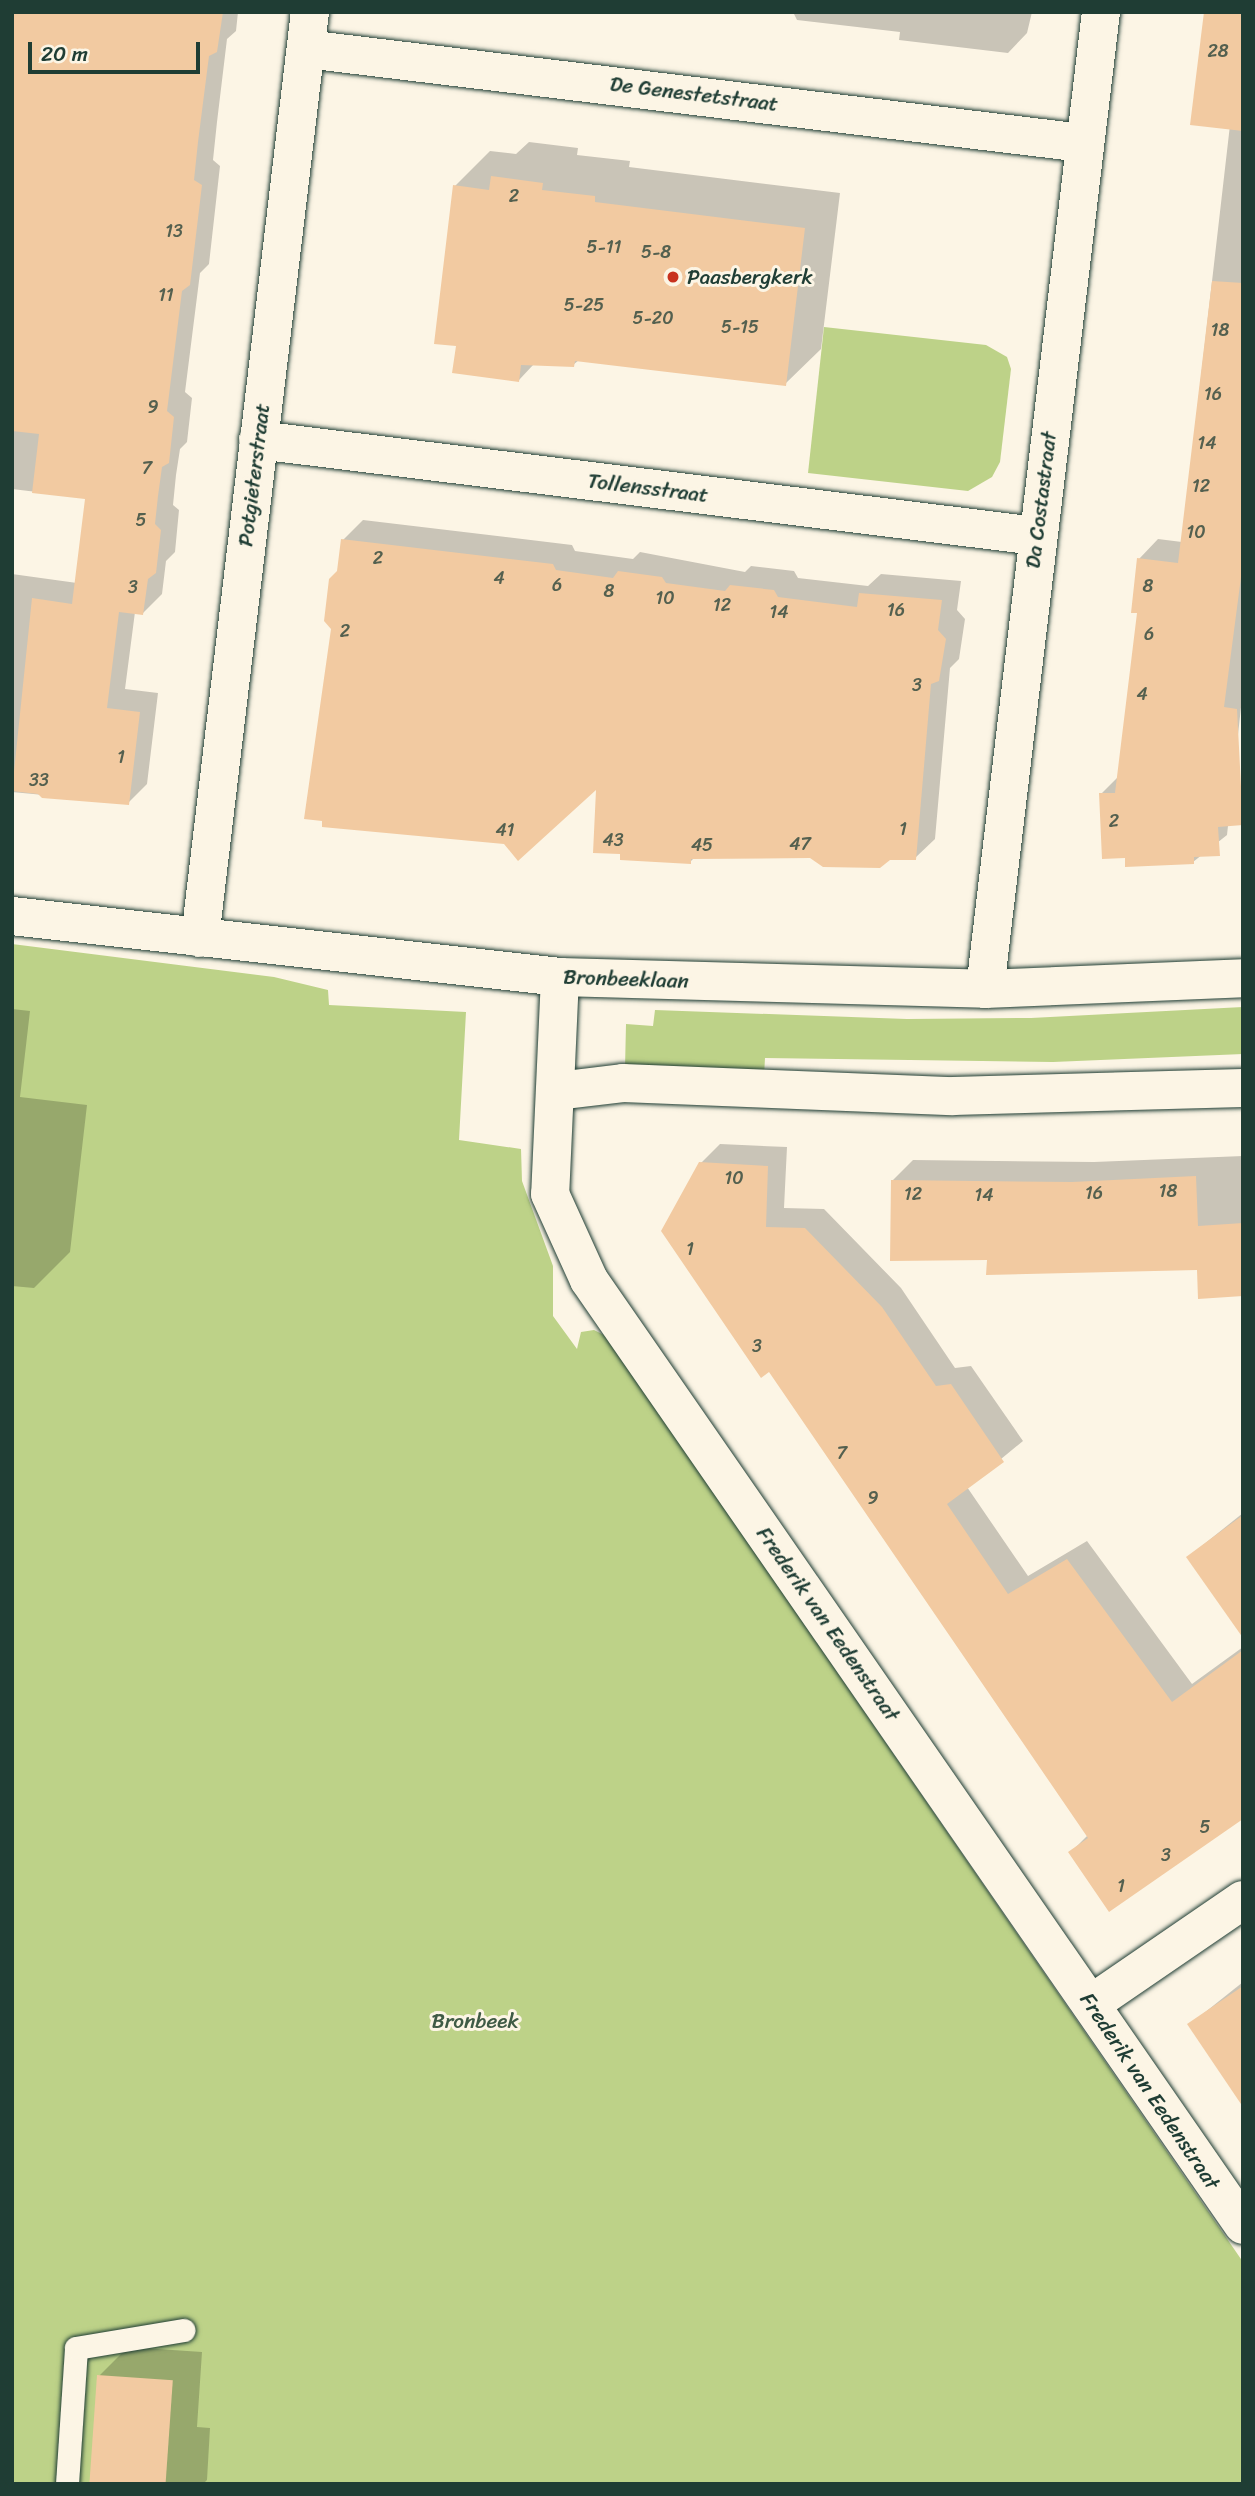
<!DOCTYPE html>
<html>
<head>
<meta charset="utf-8">
<style>
	body { margin:0 }
	#map { position:relative; width:1255px; height:2496px; overflow:hidden; background:#fcf5e5; font-family:Sriracha,sans-serif }
	div>[style] { position:absolute }
	.green>* { inset:0; background:#bdd288 }
	.shadow>* { inset:0; background:#0003 }
	.building>* { inset:0; background:#f2caa1; transform-origin:0 0 }
	.roads { filter:drop-shadow(0 0 2px #1f3d34) drop-shadow(0 0 2px #1f3d34) }
	.lane>* { height:23px; margin:-11.5px; padding:0 11.5px; transform-origin:11.5px; border-radius:11.5px; background:#fcf5e5 }
	.street>* { height:38px; margin:-19px; padding:0 19px; transform-origin:19px; border-radius:19px; background:#fcf5e5 }
	.secondary>* { height:38px; margin:-19px; padding:0 19px; transform-origin:19px; border-radius:19px; background:#fcf5e5 }
	.dots>* { width:19px; height:19px; translate:-50% -50%; box-sizing:border-box; border:4px solid #fcf5e5; border-radius:50% }
	span { translate:-50% -50%; white-space:nowrap; text-align:center; line-height:1.15; -webkit-text-stroke:6px #fcf5e5; paint-order:stroke }
	.number-label { font-size:18px; color:#54604f }
	.number-label span { -webkit-text-stroke-width:0 }
	.street-label { font-size:21px; color:#1f3d34 }
	.poi-label { font-size:21px; color:#1f3d34 }
	.left { translate:0 -50%; text-align:left }
	.park-label { font-size:21px; color:#3f5b45 }
	.frame { position:absolute; inset:0; border:14px solid #1f3d34; pointer-events:none }
	.scale { position:absolute; left:28px; top:42px; width:172px; height:32px; box-sizing:border-box; border:4px solid #1f3d34; border-top:0; padding-left:9px; font-size:21px; line-height:24px; white-space:nowrap; color:#1f3d34; -webkit-text-stroke:5px #fcf5e5; paint-order:stroke }
</style>
</head>
<body>
<div id="map">
	<div class="green">
		<i style="clip-path:polygon(824px 327px,986px 345px,1007px 357px,1011px 369px,1000px 462px,992px 477px,968px 491px,808px 473px)"></i>
		<i style="clip-path:polygon(12px 944px,274px 977px,328px 990px,329px 1005px,466px 1012px,459px 1140px,521px 1149px,522px 1181px,553px 1266px,553px 1316px,577px 1349px,581px 1332px,594px 1330px,606px 1336px,1243px 2262px,1243px 2484px,12px 2484px)"></i>
		<i style="clip-path:polygon(1243px 1007px,1243px 1054px,1053px 1062px,765px 1058px,764px 1076px,625px 1068px,626px 1024px,653px 1026px,655px 1010px,907px 1019px,1031px 1018px)"></i>
	</div>
	<div class="shadow">
		<i style="clip-path:polygon(12px 12px,238px 12px,236px 31px,227px 39px,217px 122px,213px 160px,220px 166px,209px 264px,200px 273px,185px 392px,192px 398px,187px 442px,180px 449px,176px 475px,173px 505px,179px 510px,175px 552px,166px 561px,162px 594px,143px 613px,135px 612px,125px 689px,158px 693px,147px 784px,128px 803px,12px 792px,12px 574px,77px 583px,87px 498px,12px 489px)"></i>
		<i style="clip-path:polygon(793px 12px,792px 12px,1032px 12px,1027px 33px,1008px 53px,899px 40px,900px 32px,797px 20px)"></i>
		<i style="clip-path:polygon(1243px 12px,1243px 689px,1227px 835px,1193px 862px,1126px 856px,1101px 794px,1119px 776px,1139px 612px,1139px 559px,1158px 539px,1182px 542px)"></i>
		<i style="clip-path:polygon(529px 142px,578px 148px,577px 155px,630px 161px,629px 167px,840px 193px,821px 349px,785px 384px,579px 360px,573px 365px,534px 364px,519px 380px,458px 345px,455px 186px,490px 151px,516px 154px)"></i>
		<i style="clip-path:polygon(363px 520px,572px 545px,575px 551px,633px 559px,640px 552px,745px 572px,751px 566px,794px 571px,798px 578px,868px 586px,881px 574px,961px 581px,957px 610px,965px 619px,959px 659px,950px 668px,935px 839px,915px 858px,695px 857px,690px 862px,339px 571px,343px 540px)"></i>
		<i style="clip-path:polygon(12px 1009px,30px 1011px,20px 1097px,87px 1105px,70px 1252px,34px 1288px,12px 1286px)"></i>
		<i style="clip-path:polygon(720px 1144px,787px 1147px,784px 1208px,824px 1209px,901px 1288px,955px 1368px,971px 1366px,1023px 1441px,967px 1487px,1028px 1576px,1087px 1541px,1192px 1684px,1243px 1647px,1243px 1817px,1070px 1853px,1088px 1835px,701px 1163px)"></i>
		<i style="clip-path:polygon(1243px 1156px,1243px 1294px,1199px 1268px,989px 1258px,893px 1180px,913px 1160px,1094px 1162px)"></i>
		<i style="clip-path:polygon(1243px 1513px,1243px 1635px,1188px 1557px)"></i>
		<i style="clip-path:polygon(1243px 1982px,1243px 2070px,1189px 2025px)"></i>
		<i style="clip-path:polygon(128px 2347px,202px 2352px,197px 2427px,210px 2428px,207px 2480px,203px 2484px,90px 2484px,99px 2376px)"></i>
	</div>
	<div class="building">
		<i style="clip-path:polygon(12px 12px,223px 12px,217px 52px,209px 56px,198px 142px,194px 180px,202px 185px,190px 285px,182px 291px,167px 411px,174px 417px,169px 463px,162px 467px,158px 496px,155px 524px,161px 530px,156px 573px,148px 579px,143px 615px,119px 612px,107px 708px,140px 712px,129px 805px,42px 798px,38px 794px,12px 791px,32px 598px,72px 604px,85px 499px,32px 493px,39px 434px,12px 431px)"></i>
		<i style="clip-path:polygon(1204px 12px,1243px 12px,1243px 131px,1190px 125px)"></i>
		<i style="clip-path:polygon(491px 176px,543px 183px,542px 190px,595px 196px,595px 202px,805px 228px,786px 386px,575px 361px,574px 367px,521px 365px,519px 382px,452px 373px,456px 346px,434px 344px,453px 185px,489px 190px)"></i>
		<i style="clip-path:polygon(1212px 281px,1243px 283px,1243px 562px,1224px 707px,1237px 709px,1243px 825px,1218px 827px,1220px 856px,1194px 857px,1194px 864px,1125px 867px,1125px 858px,1102px 859px,1099px 793px,1115px 793px,1137px 613px,1131px 613px,1137px 558px,1178px 563px)"></i>
		<i style="clip-path:polygon(341px 539px,553px 564px,556px 570px,613px 578px,618px 571px,662px 577px,666px 583px,725px 591px,730px 585px,774px 590px,778px 597px,857px 607px,859px 593px,942px 600px,938px 630px,946px 639px,939px 681px,931px 684px,916px 860px,890px 860px,880px 868px,823px 867px,810px 858px,691px 859px,691px 864px,620px 860px,620px 854px,593px 853px,596px 790px,518px 861px,504px 844px,322px 827px,322px 821px,304px 819px,331px 629px,324px 621px,329px 579px,337px 571px)"></i>
		<i style="clip-path:polygon(699px 1162px,768px 1166px,766px 1227px,805px 1228px,882px 1307px,936px 1386px,951px 1384px,1004px 1462px,947px 1504px,1008px 1594px,1067px 1559px,1172px 1702px,1243px 1650px,1243px 1819px,1109px 1912px,1068px 1852px,1088px 1838px,769px 1372px,761px 1378px,661px 1231px)"></i>
		<i style="clip-path:polygon(1196px 1176px,1198px 1226px,1243px 1223px,1243px 1296px,1198px 1299px,1197px 1270px,986px 1275px,987px 1260px,890px 1261px,891px 1180px,1072px 1182px)"></i>
		<i style="clip-path:polygon(1243px 1515px,1243px 1638px,1186px 1557px)"></i>
		<i style="clip-path:polygon(1243px 1986px,1243px 2107px,1187px 2024px)"></i>
		<i style="left:97px;top:2375px;width:76px;height:109px;rotate:4deg"></i>
	</div>
	<div class="roads">
		<div class="lane">
			<i style="left:67px;top:2484px;width:136px;rotate:-86.2deg"></i>
			<i style="left:76px;top:2348px;width:109px;rotate:-9.5deg"></i>
		</div>
		<div class="street">
			<i style="left:306px;top:49px;width:783px;rotate:6.9deg"></i>
			<i style="left:258px;top:440px;width:785px;rotate:7.03deg"></i>
			<i style="left:200px;top:938px;width:933px;rotate:-83.23deg"></i>
			<i style="left:560px;top:977px;width:217px;rotate:92.6deg"></i>
			<i style="left:550px;top:1194px;width:94px;rotate:65.6deg"></i>
			<i style="left:589px;top:1280px;width:1149px;rotate:55.31deg"></i>
			<i style="left:985px;top:989px;width:984px;rotate:-83.23deg"></i>
			<i style="left:557px;top:1091px;width:66px;rotate:-6.9deg"></i>
			<i style="left:623px;top:1083px;width:330px;rotate:2.3deg"></i>
			<i style="left:953px;top:1096px;width:290px;rotate:-1.6deg"></i>
			<i style="left:1091px;top:2004px;width:184px;rotate:-34.4deg"></i>
		</div>
		<div class="secondary">
			<i style="left:12px;top:916px;width:551px;rotate:6.35deg"></i>
			<i style="left:560px;top:977px;width:425px;rotate:1.6deg"></i>
			<i style="left:985px;top:989px;width:258px;rotate:-2.4deg"></i>
		</div>
	</div>
	<div class="dots">
		<i style="left:673px;top:277px;background:#c8321e"></i>
	</div>
	<div class="number-label">
		<span style="left:1218px;top:51px">28</span>
		<span style="left:514px;top:196px">2</span>
		<span style="left:174px;top:231px">13</span>
		<span style="left:604px;top:247px">5-11</span>
		<span style="left:656px;top:252px">5-8</span>
		<span style="left:166px;top:295px">11</span>
		<span style="left:584px;top:305px">5-25</span>
		<span style="left:653px;top:318px">5-20</span>
		<span style="left:740px;top:327px">5-15</span>
		<span style="left:1220px;top:330px">18</span>
		<span style="left:1213px;top:394px">16</span>
		<span style="left:153px;top:407px">9</span>
		<span style="left:1207px;top:443px">14</span>
		<span style="left:147px;top:468px">7</span>
		<span style="left:1201px;top:486px">12</span>
		<span style="left:141px;top:520px">5</span>
		<span style="left:1196px;top:532px">10</span>
		<span style="left:378px;top:558px">2</span>
		<span style="left:499px;top:578px">4</span>
		<span style="left:557px;top:585px">6</span>
		<span style="left:1148px;top:586px">8</span>
		<span style="left:133px;top:587px">3</span>
		<span style="left:609px;top:591px">8</span>
		<span style="left:665px;top:598px">10</span>
		<span style="left:722px;top:605px">12</span>
		<span style="left:896px;top:610px">16</span>
		<span style="left:779px;top:612px">14</span>
		<span style="left:345px;top:631px">2</span>
		<span style="left:1149px;top:634px">6</span>
		<span style="left:917px;top:685px">3</span>
		<span style="left:1142px;top:694px">4</span>
		<span style="left:121px;top:757px">1</span>
		<span style="left:39px;top:780px">33</span>
		<span style="left:1114px;top:821px">2</span>
		<span style="left:903px;top:829px">1</span>
		<span style="left:505px;top:830px">41</span>
		<span style="left:613px;top:840px">43</span>
		<span style="left:800px;top:844px">47</span>
		<span style="left:702px;top:845px">45</span>
		<span style="left:734px;top:1178px">10</span>
		<span style="left:1168px;top:1191px">18</span>
		<span style="left:1094px;top:1193px">16</span>
		<span style="left:913px;top:1194px">12</span>
		<span style="left:984px;top:1195px">14</span>
		<span style="left:690px;top:1249px">1</span>
		<span style="left:757px;top:1346px">3</span>
		<span style="left:842px;top:1453px">7</span>
		<span style="left:873px;top:1498px">9</span>
		<span style="left:1205px;top:1827px">5</span>
		<span style="left:1166px;top:1855px">3</span>
		<span style="left:1121px;top:1886px">1</span>
	</div>
	<div class="street-label">
		<span style="left:694px;top:94px;rotate:7deg">De Genestetstraat</span>
		<span style="left:254px;top:475px;rotate:-83deg">Potgieterstraat</span>
		<span style="left:648px;top:488px;rotate:7deg">Tollensstraat</span>
		<span style="left:1041px;top:500px;rotate:-83deg">Da Costastraat</span>
		<span style="left:626px;top:979px;rotate:2deg">Bronbeeklaan</span>
		<span style="left:828px;top:1624px;rotate:55deg">Frederik van Eedenstraat</span>
		<span style="left:1150px;top:2091px;rotate:56deg">Frederik van Eedenstraat</span>
	</div>
	<div class="poi-label">
		<span class="left" style="left:687px;top:277px">Paasbergkerk</span>
	</div>
	<div class="park-label">
		<span style="left:475px;top:2021px">Bronbeek</span>
	</div>
	<div class="frame"></div>
	<div class="scale">20 m</div>
</div>
</body>
</html>
